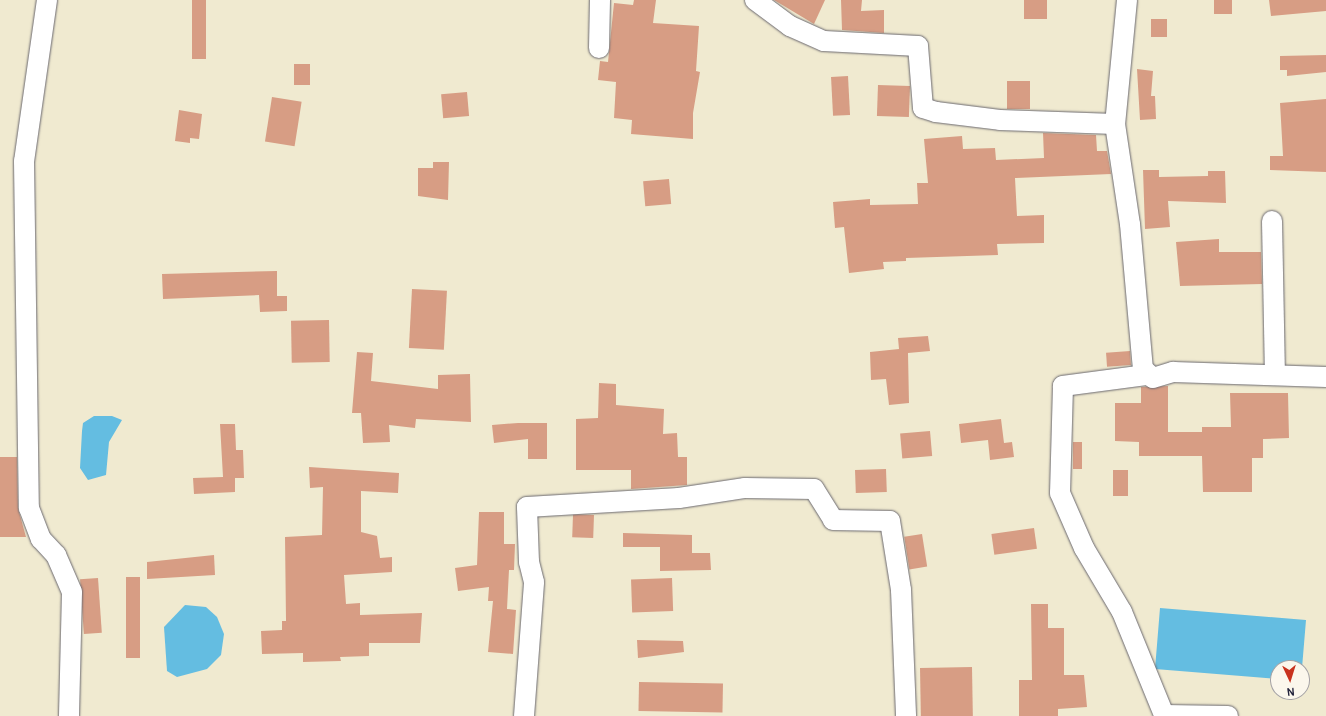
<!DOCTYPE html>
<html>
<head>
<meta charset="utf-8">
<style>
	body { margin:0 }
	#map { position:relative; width:1326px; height:716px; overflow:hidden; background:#f0ead0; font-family:Pangolin,sans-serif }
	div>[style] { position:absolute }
	.water>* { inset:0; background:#64bde1 }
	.building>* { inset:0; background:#d79d84; transform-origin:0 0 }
	.roads { filter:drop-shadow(0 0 1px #6a686f) drop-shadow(0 0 1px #6a686f) }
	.minor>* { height:20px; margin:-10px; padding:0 10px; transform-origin:10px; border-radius:10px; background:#fff }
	span { translate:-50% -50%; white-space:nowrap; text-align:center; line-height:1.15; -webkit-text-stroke:3px #fbf7ec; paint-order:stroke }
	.north { position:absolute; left:1270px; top:660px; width:40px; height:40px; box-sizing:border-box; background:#fbf7ec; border:1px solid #a4a2a5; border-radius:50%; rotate:176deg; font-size:11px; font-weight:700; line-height:16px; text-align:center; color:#22223b }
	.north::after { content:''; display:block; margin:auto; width:14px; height:18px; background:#c8321e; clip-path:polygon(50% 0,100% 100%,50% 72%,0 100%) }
</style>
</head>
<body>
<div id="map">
	<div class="water">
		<i style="clip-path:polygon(94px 416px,112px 416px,122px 420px,109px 442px,106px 475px,88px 480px,80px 468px,82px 431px,83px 423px)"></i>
		<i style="clip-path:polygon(185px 605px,206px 607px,217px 617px,224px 634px,221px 655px,207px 669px,177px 677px,167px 671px,164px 627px)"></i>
		<i style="clip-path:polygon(1160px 608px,1306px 620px,1302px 668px,1278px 668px,1278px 679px,1155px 669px)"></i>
	</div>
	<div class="building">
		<i style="left:192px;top:0;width:14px;height:59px"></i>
		<i style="clip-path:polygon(634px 0,656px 0,653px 23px,699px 26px,696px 71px,700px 72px,693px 113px,693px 139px,631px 134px,632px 120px,614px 118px,616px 82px,598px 80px,600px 61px,608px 62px,614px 3px,633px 5px)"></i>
		<i style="clip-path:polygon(774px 0,825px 0,814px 24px)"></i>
		<i style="clip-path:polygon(841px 0,862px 0,861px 11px,884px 10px,884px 33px,842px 30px)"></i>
		<i style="left:1024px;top:0;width:23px;height:19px"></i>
		<i style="left:1214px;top:0;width:18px;height:14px"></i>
		<i style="clip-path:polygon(1269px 0,1326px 0,1326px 11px,1271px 16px)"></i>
		<i style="left:1151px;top:19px;width:16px;height:18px"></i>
		<i style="clip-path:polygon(1326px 55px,1326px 72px,1287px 76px,1287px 70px,1280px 70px,1280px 56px)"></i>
		<i style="left:294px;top:64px;width:16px;height:21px"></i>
		<i style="clip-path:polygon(1137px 69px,1153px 71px,1151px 96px,1155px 96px,1156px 119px,1140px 120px)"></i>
		<i style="left:848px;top:76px;width:39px;height:17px;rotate:87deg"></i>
		<i style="left:1007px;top:81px;width:23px;height:28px"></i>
		<i style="left:878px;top:85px;width:32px;height:31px;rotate:2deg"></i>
		<i style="left:467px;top:92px;width:24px;height:26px;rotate:85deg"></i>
		<i style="left:272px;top:97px;width:30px;height:45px;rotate:9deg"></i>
		<i style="clip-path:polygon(1326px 99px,1326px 172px,1270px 170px,1270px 156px,1283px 156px,1280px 103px)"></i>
		<i style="clip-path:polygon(179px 110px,202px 114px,199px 139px,190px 138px,190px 143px,175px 141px)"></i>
		<i style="clip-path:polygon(1043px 133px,1096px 135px,1097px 151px,1107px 151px,1111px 174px,1015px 178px,1017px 216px,1044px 215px,1044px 243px,997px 244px,998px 255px,906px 258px,906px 261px,883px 262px,884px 269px,849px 273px,844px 227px,835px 228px,833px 202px,870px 199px,870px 205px,918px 204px,917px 183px,928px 183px,924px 139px,962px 136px,963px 149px,995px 148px,996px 160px,1044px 158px)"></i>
		<i style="clip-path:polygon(433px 162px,449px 162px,448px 200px,418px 196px,418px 168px,433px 168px)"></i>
		<i style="clip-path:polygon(1143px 170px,1159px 170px,1159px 177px,1208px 176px,1208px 171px,1225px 171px,1226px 203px,1168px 201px,1170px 227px,1145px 229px)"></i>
		<i style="left:669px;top:179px;width:25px;height:26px;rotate:85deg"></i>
		<i style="clip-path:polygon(1219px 239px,1219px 252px,1261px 252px,1262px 284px,1180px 286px,1176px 242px)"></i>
		<i style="clip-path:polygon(277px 271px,277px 296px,287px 296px,287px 311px,260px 312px,259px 295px,163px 299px,162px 274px)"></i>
		<i style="left:412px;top:289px;width:35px;height:59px;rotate:3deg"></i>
		<i style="left:329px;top:320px;width:42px;height:38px;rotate:89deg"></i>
		<i style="clip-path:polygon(928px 336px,930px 351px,908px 353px,909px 403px,889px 405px,886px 379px,871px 380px,870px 352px,899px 349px,898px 338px)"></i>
		<i style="left:1130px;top:351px;width:14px;height:24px;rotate:86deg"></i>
		<i style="clip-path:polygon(357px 352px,373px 353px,371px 381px,438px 389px,438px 375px,470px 374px,471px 422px,416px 419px,415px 428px,389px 425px,390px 442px,363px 443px,361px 413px,352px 413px)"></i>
		<i style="clip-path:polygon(599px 383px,616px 384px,616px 405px,664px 409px,663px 434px,677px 433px,678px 457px,687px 457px,687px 485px,631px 489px,631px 470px,576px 470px,576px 419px,598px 418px)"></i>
		<i style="clip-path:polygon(1168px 386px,1168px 432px,1202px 432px,1202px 427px,1231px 427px,1230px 393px,1288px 393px,1289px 438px,1263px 439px,1263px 458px,1252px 458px,1252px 492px,1203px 492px,1202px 456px,1139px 456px,1139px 442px,1115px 441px,1115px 403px,1141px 403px,1141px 387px)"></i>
		<i style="clip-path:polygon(1001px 419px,1004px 443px,1012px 442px,1014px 457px,990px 460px,988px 440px,961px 443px,959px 424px)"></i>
		<i style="clip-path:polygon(518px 423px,547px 423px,547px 459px,528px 459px,528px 439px,494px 443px,492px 425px)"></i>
		<i style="clip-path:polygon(220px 424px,235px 424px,236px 450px,243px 450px,244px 478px,235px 478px,235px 492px,194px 494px,193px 478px,223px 477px)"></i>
		<i style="left:930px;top:431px;width:25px;height:30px;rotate:85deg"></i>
		<i style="left:1073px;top:442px;width:9px;height:27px"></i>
		<i style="clip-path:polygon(0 457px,17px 457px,18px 508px,26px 537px,0 537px)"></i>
		<i style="clip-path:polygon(309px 467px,399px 473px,398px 493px,361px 491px,361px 532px,377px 536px,380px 558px,392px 557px,392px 572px,344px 575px,346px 604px,360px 603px,360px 615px,422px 613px,420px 643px,369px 643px,369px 656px,340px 657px,341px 661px,303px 662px,303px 653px,262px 654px,261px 631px,282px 630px,282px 621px,286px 621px,285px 537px,322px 535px,323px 487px,310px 488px)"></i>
		<i style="left:886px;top:469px;width:23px;height:31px;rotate:88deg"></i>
		<i style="left:1113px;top:470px;width:15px;height:26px"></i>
		<i style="clip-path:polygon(479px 512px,504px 512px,504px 544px,515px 544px,514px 570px,509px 570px,507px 609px,516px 610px,513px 654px,488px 652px,493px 601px,488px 601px,489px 587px,458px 591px,455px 568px,477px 565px)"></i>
		<i style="left:594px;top:515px;width:23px;height:21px;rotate:92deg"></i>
		<i style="left:1034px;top:528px;width:21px;height:43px;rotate:82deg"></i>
		<i style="clip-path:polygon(623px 533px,692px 535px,692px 553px,710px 553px,711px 570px,660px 571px,660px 547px,623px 547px)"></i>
		<i style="left:922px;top:534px;width:33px;height:18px;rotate:81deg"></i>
		<i style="clip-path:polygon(214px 555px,215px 575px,147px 579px,147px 562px)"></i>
		<i style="left:126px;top:577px;width:14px;height:81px"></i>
		<i style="left:98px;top:578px;width:55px;height:18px;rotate:86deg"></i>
		<i style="left:672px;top:578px;width:33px;height:41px;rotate:88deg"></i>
		<i style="clip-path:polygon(1031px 604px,1048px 604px,1048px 628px,1064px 628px,1064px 675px,1084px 675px,1087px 707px,1058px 709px,1058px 716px,1019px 716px,1019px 680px,1032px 680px)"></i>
		<i style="clip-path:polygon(637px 640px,683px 641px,684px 652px,638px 658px)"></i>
		<i style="left:972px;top:667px;width:49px;height:52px;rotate:89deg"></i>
		<i style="left:639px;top:682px;width:84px;height:29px;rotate:1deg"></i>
	</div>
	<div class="roads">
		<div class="minor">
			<i style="left:47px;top:0;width:163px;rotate:98.1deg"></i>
			<i style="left:24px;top:161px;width:347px;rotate:89.2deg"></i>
			<i style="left:29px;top:508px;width:33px;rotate:69deg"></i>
			<i style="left:41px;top:539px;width:22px;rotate:47deg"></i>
			<i style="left:56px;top:555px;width:40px;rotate:66.6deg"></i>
			<i style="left:72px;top:592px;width:124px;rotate:91.4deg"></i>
			<i style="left:755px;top:0;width:44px;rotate:36.6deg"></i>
			<i style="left:790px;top:26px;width:37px;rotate:24deg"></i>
			<i style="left:824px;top:41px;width:94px;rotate:3deg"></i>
			<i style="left:918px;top:46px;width:62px;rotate:85.4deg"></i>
			<i style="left:923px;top:108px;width:14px;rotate:17deg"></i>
			<i style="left:936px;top:112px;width:64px;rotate:7.1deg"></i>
			<i style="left:1000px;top:120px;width:115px;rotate:2deg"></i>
			<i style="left:1127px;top:0;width:125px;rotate:95.5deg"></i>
			<i style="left:1115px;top:124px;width:101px;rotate:81.5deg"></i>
			<i style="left:1130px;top:224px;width:146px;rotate:84.9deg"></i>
			<i style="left:1143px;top:369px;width:13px;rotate:42deg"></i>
			<i style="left:1153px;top:378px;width:21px;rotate:-17deg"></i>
			<i style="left:1173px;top:372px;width:153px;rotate:1.9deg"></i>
			<i style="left:599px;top:48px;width:48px;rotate:-88.8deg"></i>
			<i style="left:1272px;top:221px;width:154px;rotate:88.9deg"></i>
			<i style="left:1146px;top:375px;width:84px;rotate:172.5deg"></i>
			<i style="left:1063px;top:386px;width:107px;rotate:91.6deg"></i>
			<i style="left:1060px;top:493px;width:60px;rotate:66.4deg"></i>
			<i style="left:1084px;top:548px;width:74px;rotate:59.3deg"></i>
			<i style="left:1122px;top:612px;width:111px;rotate:67.8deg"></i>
			<i style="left:1164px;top:715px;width:64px;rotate:0.9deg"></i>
			<i style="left:524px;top:716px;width:134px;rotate:-85.7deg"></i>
			<i style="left:534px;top:582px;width:21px;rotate:-104deg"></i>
			<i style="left:529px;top:562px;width:55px;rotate:-92.1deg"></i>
			<i style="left:527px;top:507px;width:152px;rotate:-3.4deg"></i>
			<i style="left:679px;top:498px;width:67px;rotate:-8.6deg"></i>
			<i style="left:745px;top:488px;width:69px;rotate:0.8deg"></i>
			<i style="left:814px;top:489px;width:36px;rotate:58deg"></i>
			<i style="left:833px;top:520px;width:57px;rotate:1deg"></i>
			<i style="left:890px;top:521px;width:70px;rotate:80.9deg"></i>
			<i style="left:901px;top:590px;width:126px;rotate:87.7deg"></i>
		</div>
	</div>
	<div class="north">N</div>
</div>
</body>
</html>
